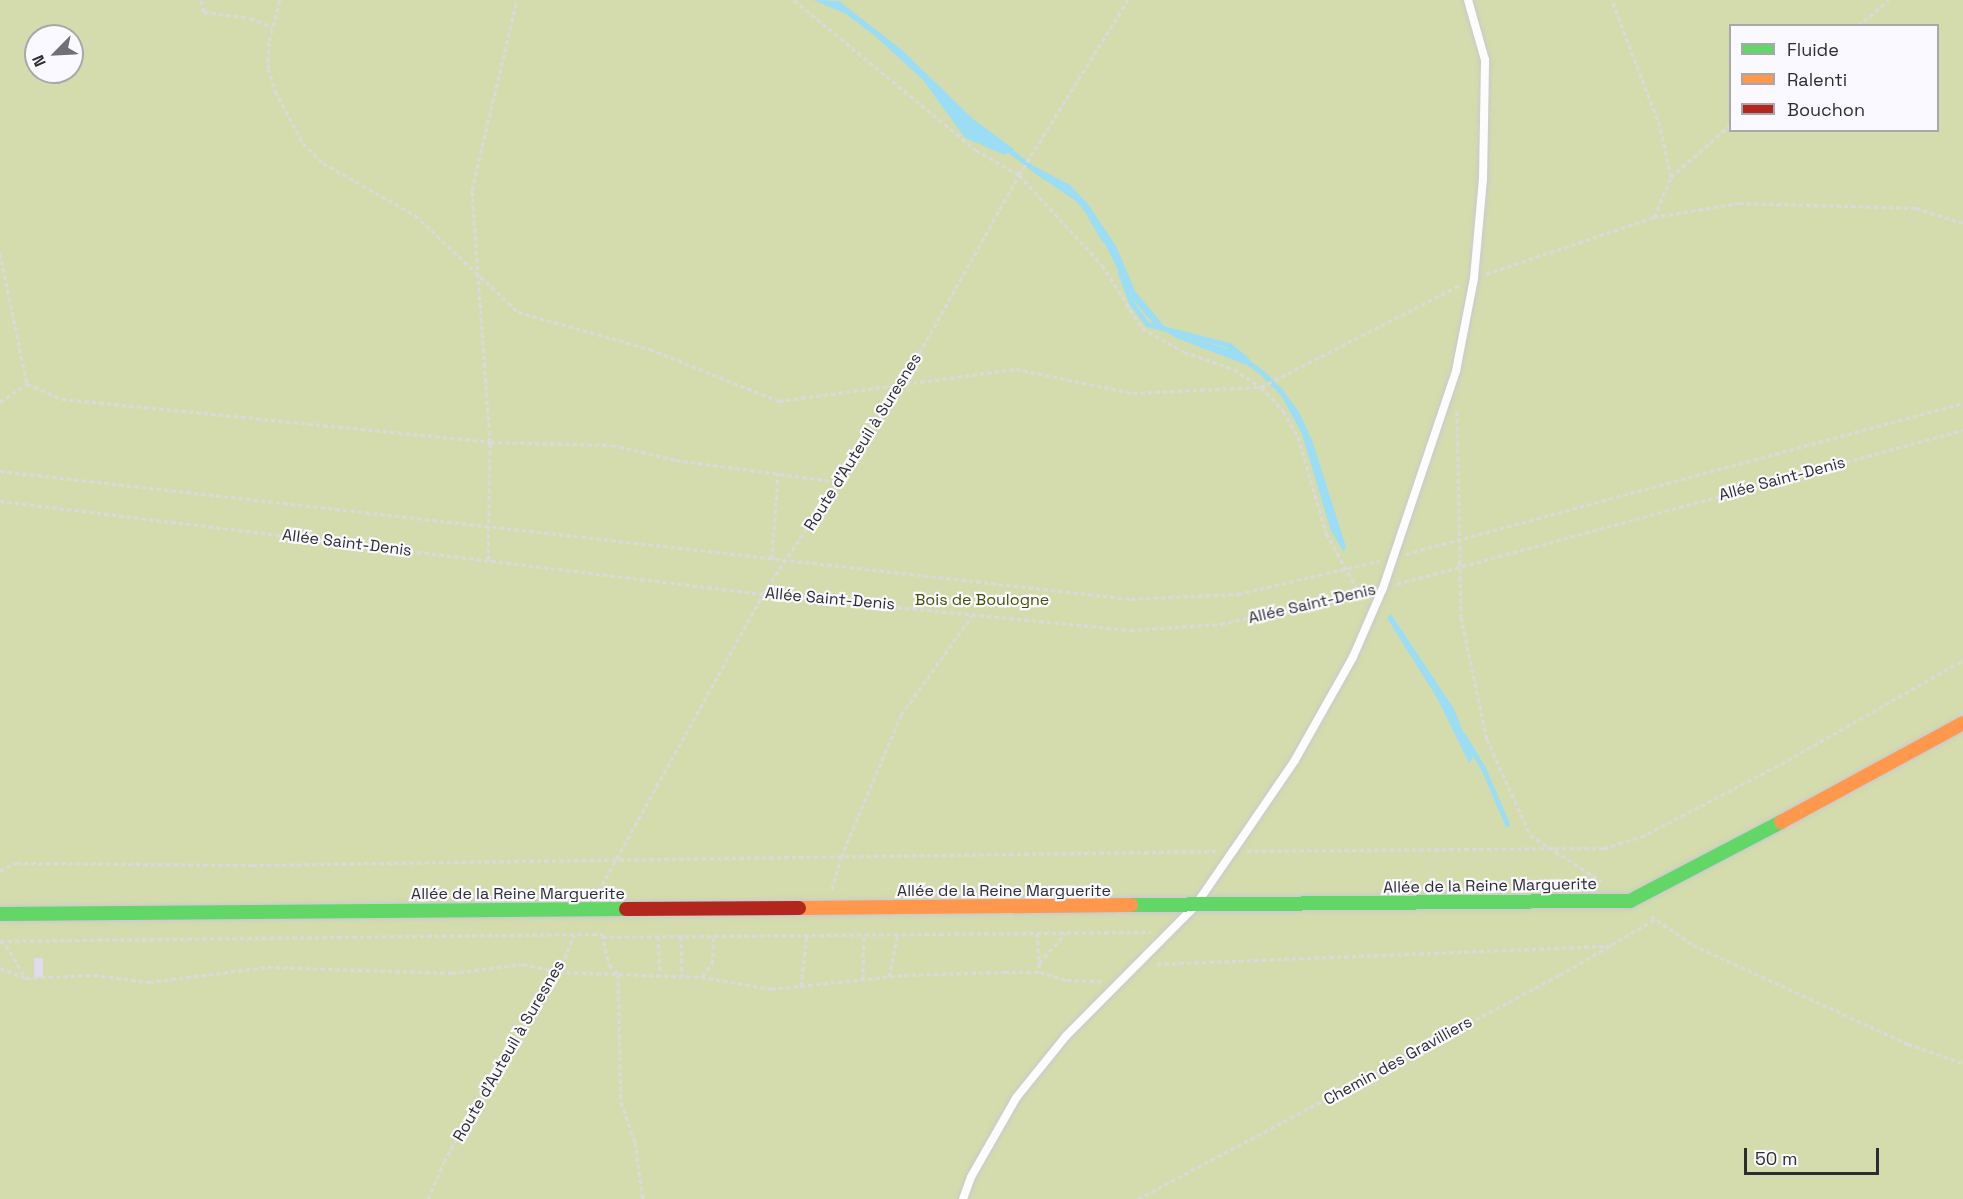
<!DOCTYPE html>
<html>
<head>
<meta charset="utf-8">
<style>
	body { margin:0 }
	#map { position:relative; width:1963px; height:1199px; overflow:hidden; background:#eeedf3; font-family:"Space Grotesk",sans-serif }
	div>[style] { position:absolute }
	.green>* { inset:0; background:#d4dcad }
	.water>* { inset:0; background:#9bddf5 }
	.stream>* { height:5px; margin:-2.5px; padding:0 2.5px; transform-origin:2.5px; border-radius:2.5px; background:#9bddf5 }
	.building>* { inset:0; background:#e1dced; transform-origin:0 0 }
	.path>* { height:3px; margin-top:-1.5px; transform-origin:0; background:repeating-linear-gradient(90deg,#dadadc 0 4.5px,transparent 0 7.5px) }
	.roads { filter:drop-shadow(0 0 2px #cac9ce) drop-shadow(0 0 2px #cac9ce) }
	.lane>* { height:8px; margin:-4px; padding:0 4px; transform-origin:4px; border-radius:4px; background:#fcfcfd }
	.fast>* { height:14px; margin:-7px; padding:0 7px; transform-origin:7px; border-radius:7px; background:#63d668 }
	.slow>* { height:14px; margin:-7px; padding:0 7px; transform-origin:7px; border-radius:7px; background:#ff974d }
	.jam>* { height:14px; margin:-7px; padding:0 7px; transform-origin:7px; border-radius:7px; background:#b3261e }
	span { translate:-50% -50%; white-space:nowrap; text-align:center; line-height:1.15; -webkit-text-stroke:4.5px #faf9ff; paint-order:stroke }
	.street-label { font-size:16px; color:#2d2c30 }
	.park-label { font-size:16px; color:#464f00 }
	.legend { position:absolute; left:1729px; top:24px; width:210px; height:108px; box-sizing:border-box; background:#faf9ff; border:2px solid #a8a7ac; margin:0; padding:8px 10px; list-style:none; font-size:18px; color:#2d2c30 }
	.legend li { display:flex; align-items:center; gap:12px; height:30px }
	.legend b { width:30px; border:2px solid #a8a7ac }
	.north { position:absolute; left:24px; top:24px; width:60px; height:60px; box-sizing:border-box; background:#faf9ff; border:2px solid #a8a7ac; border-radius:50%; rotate:246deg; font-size:16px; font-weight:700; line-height:24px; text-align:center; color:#2d2c30 }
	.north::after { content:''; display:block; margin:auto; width:21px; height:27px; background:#717074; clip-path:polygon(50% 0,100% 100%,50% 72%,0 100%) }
	.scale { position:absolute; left:1744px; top:1148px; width:135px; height:27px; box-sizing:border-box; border:3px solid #2d2c30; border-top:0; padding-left:8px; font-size:18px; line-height:21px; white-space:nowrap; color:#2d2c30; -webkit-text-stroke:4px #faf9ff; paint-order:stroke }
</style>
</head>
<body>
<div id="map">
	<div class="green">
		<i style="clip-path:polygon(evenodd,0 0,1963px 0,1963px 1199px,0 1199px,0 0,1730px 26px,1938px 26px,1938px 130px,1730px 130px,1730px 26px,0 0,36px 36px,72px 36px,72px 72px,36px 72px,36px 36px)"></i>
	</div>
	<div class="water">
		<i style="clip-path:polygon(813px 0,839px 1px,902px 50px,973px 119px,1015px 150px,1005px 155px,965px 138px,923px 80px,875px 36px,846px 14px)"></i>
		<i style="clip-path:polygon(1036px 167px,1070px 185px,1088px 204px,1116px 246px,1135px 291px,1164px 326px,1179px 335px,1233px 350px,1259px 367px,1269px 376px,1267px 379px,1247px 365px,1176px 338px,1153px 323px,1133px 300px,1096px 226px,1076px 201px,1033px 172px)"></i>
		<i style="clip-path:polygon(1279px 385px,1299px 412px,1312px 440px,1346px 547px,1344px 552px,1331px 531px,1302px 434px,1277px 388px)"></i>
		<i style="clip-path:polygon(1391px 614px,1454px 709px,1473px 758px,1469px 763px,1437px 698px,1387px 618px)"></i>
	</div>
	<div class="stream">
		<i style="left:1006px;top:148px;width:41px;rotate:37.1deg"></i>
		<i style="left:1089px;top:215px;width:29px;rotate:59deg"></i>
		<i style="left:1120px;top:273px;width:33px;rotate:69deg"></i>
		<i style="left:1132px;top:304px;width:25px;rotate:53deg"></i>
		<i style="left:1147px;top:324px;width:85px;rotate:14.4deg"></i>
		<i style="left:1229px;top:345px;width:22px;rotate:39deg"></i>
		<i style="left:1262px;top:373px;width:27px;rotate:45deg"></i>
		<i style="left:1463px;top:735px;width:39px;rotate:59deg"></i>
		<i style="left:1483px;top:768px;width:61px;rotate:66.8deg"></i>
	</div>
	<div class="building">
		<i style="left:34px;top:958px;width:9px;height:19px"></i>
	</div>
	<div class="path">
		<i style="left:201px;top:0;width:12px;rotate:76deg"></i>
		<i style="left:204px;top:12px;width:46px;rotate:7.4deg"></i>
		<i style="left:250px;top:18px;width:24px;rotate:22deg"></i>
		<i style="left:280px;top:0;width:43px;rotate:104.7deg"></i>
		<i style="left:269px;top:42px;width:26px;rotate:92deg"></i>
		<i style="left:268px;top:68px;width:24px;rotate:73deg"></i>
		<i style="left:275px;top:91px;width:59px;rotate:61.7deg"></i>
		<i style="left:303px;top:143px;width:28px;rotate:45deg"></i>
		<i style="left:323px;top:163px;width:106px;rotate:29.5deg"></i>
		<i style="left:415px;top:215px;width:141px;rotate:43.3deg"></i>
		<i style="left:518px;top:312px;width:137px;rotate:15.7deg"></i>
		<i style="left:650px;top:349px;width:139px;rotate:22deg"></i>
		<i style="left:779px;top:401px;width:239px;rotate:-7.7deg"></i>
		<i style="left:1016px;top:369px;width:119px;rotate:11.6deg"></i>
		<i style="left:1133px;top:393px;width:128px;rotate:-2.7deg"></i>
		<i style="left:1261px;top:387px;width:224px;rotate:-27.1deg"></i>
		<i style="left:794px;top:0;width:236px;rotate:39.5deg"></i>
		<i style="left:976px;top:150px;width:50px;rotate:30.2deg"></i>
		<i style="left:1019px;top:175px;width:122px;rotate:47.3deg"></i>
		<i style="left:1102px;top:265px;width:75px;rotate:57.6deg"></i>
		<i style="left:1142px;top:328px;width:48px;rotate:29.7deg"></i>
		<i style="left:1184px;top:352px;width:53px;rotate:18.8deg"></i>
		<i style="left:1234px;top:369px;width:32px;rotate:34deg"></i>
		<i style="left:1261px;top:387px;width:33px;rotate:47deg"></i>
		<i style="left:1283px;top:411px;width:30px;rotate:60deg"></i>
		<i style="left:1298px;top:437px;width:100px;rotate:73.7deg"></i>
		<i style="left:1326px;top:533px;width:68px;rotate:60.8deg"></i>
		<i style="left:1858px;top:26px;width:40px;rotate:-40deg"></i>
		<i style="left:1671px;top:177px;width:79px;rotate:-41.4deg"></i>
		<i style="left:1654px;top:217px;width:86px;rotate:-9.4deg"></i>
		<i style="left:1739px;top:203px;width:177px;rotate:1.6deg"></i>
		<i style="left:1916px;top:208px;width:49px;rotate:17.7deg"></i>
		<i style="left:0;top:253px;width:134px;rotate:78.4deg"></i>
		<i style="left:1486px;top:274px;width:177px;rotate:-18.7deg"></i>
		<i style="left:1654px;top:217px;width:43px;rotate:-67deg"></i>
		<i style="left:1671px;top:177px;width:52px;rotate:-102.2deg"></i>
		<i style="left:1660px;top:126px;width:135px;rotate:-110.9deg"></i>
		<i style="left:0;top:402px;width:32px;rotate:-34deg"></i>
		<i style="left:27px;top:384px;width:38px;rotate:23deg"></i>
		<i style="left:62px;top:399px;width:430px;rotate:5.7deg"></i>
		<i style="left:490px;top:442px;width:122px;rotate:1.4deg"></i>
		<i style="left:612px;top:445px;width:66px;rotate:13.2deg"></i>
		<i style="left:676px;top:460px;width:163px;rotate:7.7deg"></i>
		<i style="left:1457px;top:411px;width:206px;rotate:88.9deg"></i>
		<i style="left:1461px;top:617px;width:125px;rotate:78deg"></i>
		<i style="left:1487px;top:739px;width:105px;rotate:65.9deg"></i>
		<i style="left:1530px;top:835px;width:85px;rotate:32.9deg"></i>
		<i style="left:0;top:471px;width:1138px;rotate:6.46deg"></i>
		<i style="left:1131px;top:599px;width:107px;rotate:-2.7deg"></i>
		<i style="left:1238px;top:594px;width:145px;rotate:-13.2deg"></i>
		<i style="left:0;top:501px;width:769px;rotate:6.95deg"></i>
		<i style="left:763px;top:594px;width:369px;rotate:5.6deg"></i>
		<i style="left:1130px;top:630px;width:91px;rotate:-3.8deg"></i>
		<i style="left:1221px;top:624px;width:153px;rotate:-12.9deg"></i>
		<i style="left:1406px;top:554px;width:577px;rotate:-15.17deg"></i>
		<i style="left:772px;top:559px;width:86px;rotate:-86deg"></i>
		<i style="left:488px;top:560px;width:118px;rotate:-89deg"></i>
		<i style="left:490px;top:442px;width:253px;rotate:-94.1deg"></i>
		<i style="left:472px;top:190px;width:195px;rotate:-76.7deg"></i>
		<i style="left:1397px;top:584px;width:587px;rotate:-15.22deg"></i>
		<i style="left:1247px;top:851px;width:357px;rotate:-0.5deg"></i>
		<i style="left:1604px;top:848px;width:39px;rotate:-17deg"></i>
		<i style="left:1641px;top:837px;width:158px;rotate:-27.5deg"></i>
		<i style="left:1781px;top:764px;width:210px;rotate:-29.7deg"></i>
		<i style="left:0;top:871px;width:18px;rotate:-27deg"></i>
		<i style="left:16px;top:863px;width:236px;rotate:0.5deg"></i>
		<i style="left:252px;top:865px;width:967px;rotate:-0.83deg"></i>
		<i style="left:602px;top:885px;width:333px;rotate:-61deg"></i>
		<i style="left:763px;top:594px;width:250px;rotate:-56.4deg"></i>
		<i style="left:901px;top:386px;width:242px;rotate:-60.8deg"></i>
		<i style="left:1019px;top:175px;width:206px;rotate:-58.1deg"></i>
		<i style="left:832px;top:889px;width:33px;rotate:-74deg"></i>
		<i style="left:841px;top:857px;width:154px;rotate:-67.1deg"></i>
		<i style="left:901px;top:715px;width:125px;rotate:-54.4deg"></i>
		<i style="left:1651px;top:916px;width:51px;rotate:34.6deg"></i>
		<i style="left:1693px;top:945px;width:237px;rotate:24.7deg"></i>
		<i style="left:1908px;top:1044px;width:58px;rotate:19.1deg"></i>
		<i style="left:1037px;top:933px;width:39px;rotate:86deg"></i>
		<i style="left:658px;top:936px;width:38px;rotate:87deg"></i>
		<i style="left:681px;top:936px;width:40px;rotate:88.6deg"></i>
		<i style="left:602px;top:937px;width:549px;rotate:-0.52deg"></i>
		<i style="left:0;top:941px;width:602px;rotate:-0.67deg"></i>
		<i style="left:602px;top:934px;width:32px;rotate:77deg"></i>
		<i style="left:609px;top:965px;width:13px;rotate:45deg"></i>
		<i style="left:618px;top:974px;width:128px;rotate:88.7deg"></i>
		<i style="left:621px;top:1102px;width:42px;rotate:70.7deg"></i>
		<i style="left:635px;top:1142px;width:58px;rotate:82deg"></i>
		<i style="left:0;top:941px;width:7px;rotate:34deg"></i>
		<i style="left:6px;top:945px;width:37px;rotate:59deg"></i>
		<i style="left:1039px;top:963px;width:40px;rotate:-48deg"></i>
		<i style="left:1157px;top:964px;width:454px;rotate:-2.3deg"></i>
		<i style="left:0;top:968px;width:28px;rotate:21deg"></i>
		<i style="left:26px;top:978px;width:68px;rotate:-2.5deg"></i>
		<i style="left:94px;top:975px;width:55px;rotate:7.3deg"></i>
		<i style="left:149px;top:982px;width:120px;rotate:-7.2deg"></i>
		<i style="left:268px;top:967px;width:184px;rotate:1.9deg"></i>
		<i style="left:452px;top:973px;width:72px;rotate:-7.2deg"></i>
		<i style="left:523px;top:964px;width:37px;rotate:13deg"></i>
		<i style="left:559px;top:972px;width:142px;rotate:2deg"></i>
		<i style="left:701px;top:977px;width:71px;rotate:9.7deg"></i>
		<i style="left:771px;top:989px;width:134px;rotate:-6deg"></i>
		<i style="left:904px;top:975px;width:100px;rotate:-1.7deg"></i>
		<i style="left:1004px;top:972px;width:36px"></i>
		<i style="left:1040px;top:972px;width:28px;rotate:17deg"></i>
		<i style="left:1067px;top:980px;width:35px;rotate:2deg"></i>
		<i style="left:702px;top:976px;width:16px;rotate:-50deg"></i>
		<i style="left:712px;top:964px;width:28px;rotate:-86deg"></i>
		<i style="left:889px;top:977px;width:44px;rotate:-78.2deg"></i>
		<i style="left:863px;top:979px;width:45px;rotate:-88.7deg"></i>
		<i style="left:801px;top:986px;width:52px;rotate:-83.4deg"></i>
		<i style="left:428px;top:1199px;width:40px;rotate:-66.6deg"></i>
		<i style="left:444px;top:1162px;width:102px;rotate:-61.2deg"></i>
		<i style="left:493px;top:1073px;width:121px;rotate:-56.8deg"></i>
		<i style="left:559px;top:972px;width:40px;rotate:-68deg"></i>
		<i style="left:1138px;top:1199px;width:478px;rotate:-28deg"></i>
		<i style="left:1560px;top:975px;width:110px;rotate:-30.5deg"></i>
	</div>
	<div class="roads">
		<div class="lane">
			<i style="left:963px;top:1199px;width:23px;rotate:-70deg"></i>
			<i style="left:971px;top:1177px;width:91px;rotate:-60.3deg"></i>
			<i style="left:1016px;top:1098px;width:80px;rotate:-51.1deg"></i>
			<i style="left:1066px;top:1036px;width:183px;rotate:-45.2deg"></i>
			<i style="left:1195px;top:906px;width:67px;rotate:-55.4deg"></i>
			<i style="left:1233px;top:851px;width:110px;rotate:-55.7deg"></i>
			<i style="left:1295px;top:760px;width:118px;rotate:-60.6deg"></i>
			<i style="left:1353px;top:657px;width:75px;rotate:-66.5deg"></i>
			<i style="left:1383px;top:588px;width:229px;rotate:-71.4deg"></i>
			<i style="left:1456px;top:371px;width:95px;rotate:-79deg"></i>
			<i style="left:1474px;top:278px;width:99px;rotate:-84.8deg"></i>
			<i style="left:1483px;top:179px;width:119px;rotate:-89deg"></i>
			<i style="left:1485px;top:60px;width:62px;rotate:-105.8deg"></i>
		</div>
		<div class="fast">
			<i style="left:1131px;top:905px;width:499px;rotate:-0.5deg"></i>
			<i style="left:1630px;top:901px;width:170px;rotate:-27.6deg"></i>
			<i style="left:0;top:914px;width:626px;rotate:-0.46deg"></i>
		</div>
		<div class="slow">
			<i style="left:1781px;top:822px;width:207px;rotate:-28.5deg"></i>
			<i style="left:799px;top:908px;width:332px;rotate:-0.5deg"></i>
		</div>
		<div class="jam">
			<i style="left:626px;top:909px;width:173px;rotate:-0.3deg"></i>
		</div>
	</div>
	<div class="street-label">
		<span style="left:863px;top:442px;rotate:-58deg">Route d'Auteuil à Suresnes</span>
		<span style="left:1782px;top:479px;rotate:-15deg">Allée Saint-Denis</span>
		<span style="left:347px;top:543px;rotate:7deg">Allée Saint-Denis</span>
		<span style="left:830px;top:599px;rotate:5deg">Allée Saint-Denis</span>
		<span style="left:1312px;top:604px;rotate:-13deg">Allée Saint-Denis</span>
		<span style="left:1490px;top:886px;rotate:-1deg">Allée de la Reine Marguerite</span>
		<span style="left:1004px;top:891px">Allée de la Reine Marguerite</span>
		<span style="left:518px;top:894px">Allée de la Reine Marguerite</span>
		<span style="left:509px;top:1051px;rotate:-60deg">Route d'Auteuil à Suresnes</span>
		<span style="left:1398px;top:1061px;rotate:-29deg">Chemin des Gravilliers</span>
	</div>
	<div class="park-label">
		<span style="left:982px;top:600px">Bois de Boulogne</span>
	</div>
	<ul class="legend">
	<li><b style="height:8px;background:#63d668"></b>Fluide</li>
	<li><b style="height:8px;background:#ff974d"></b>Ralenti</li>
	<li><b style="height:8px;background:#b3261e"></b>Bouchon</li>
	</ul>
	<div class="north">N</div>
	<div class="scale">50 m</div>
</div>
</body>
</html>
